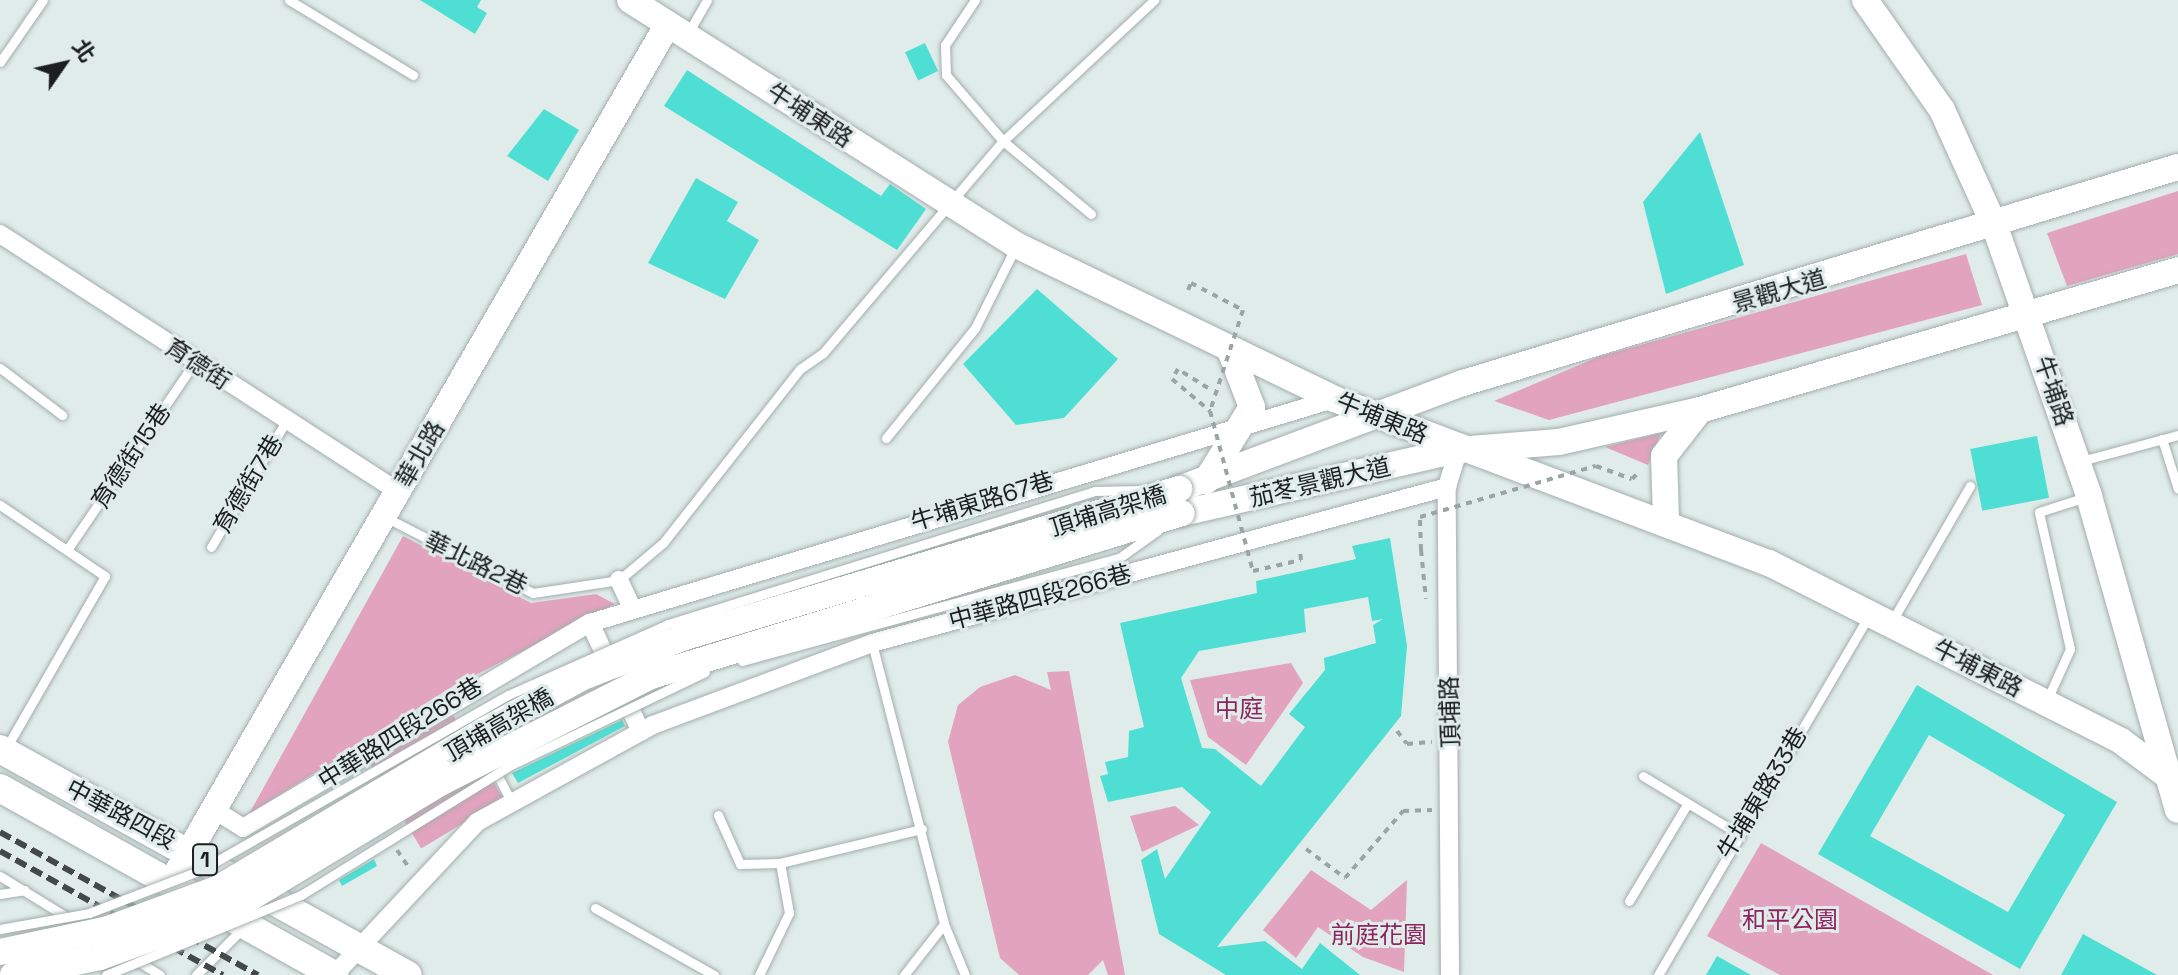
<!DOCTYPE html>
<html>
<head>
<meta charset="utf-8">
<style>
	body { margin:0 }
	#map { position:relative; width:2178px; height:975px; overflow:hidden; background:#e0ecea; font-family:"Space Grotesk","Noto Sans TC",sans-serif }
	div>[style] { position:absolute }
	.green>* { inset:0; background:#e2a3be; transform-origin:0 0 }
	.building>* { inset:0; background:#4fded3; transform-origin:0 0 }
	.path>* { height:4px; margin-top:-2px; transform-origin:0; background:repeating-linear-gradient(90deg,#9aa4a2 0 6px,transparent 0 12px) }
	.roads { filter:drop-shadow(0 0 2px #a3aeac) drop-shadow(0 0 2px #a3aeac) }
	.lane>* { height:9px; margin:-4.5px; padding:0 4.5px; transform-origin:4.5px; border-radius:4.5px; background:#fff }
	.street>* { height:18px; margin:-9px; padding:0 9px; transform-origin:9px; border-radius:9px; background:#fff }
	.secondary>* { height:26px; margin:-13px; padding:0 13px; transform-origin:13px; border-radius:13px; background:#fff }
	.primary>* { height:28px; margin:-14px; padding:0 14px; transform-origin:14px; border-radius:14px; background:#fff }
	.rail>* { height:6px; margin-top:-3px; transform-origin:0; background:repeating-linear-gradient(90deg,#434948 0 12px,transparent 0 18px) }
	.path-bridge>* { height:4px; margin-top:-2px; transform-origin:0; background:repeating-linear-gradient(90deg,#9aa4a2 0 6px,transparent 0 12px) }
	.bridges { filter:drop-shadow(0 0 2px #a3aeac) drop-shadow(0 0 2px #a3aeac) }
	.lane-bridge>* { height:9px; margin:-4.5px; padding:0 4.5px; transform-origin:4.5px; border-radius:4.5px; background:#fff }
	.secondary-bridge>* { height:26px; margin:-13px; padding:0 13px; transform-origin:13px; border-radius:13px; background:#fff }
	span { translate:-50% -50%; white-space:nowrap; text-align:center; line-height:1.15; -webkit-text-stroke:6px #e0ecea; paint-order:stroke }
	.shield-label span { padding:2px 6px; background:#e0ecea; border:2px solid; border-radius:6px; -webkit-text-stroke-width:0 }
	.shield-label { font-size:22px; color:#1b1f1f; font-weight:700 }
	.street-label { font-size:24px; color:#1b1f1f }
	.park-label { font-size:24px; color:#8e245e }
	.north { position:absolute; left:24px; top:24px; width:80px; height:80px; -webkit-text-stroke:6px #e0ecea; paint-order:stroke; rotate:56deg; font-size:22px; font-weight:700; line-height:32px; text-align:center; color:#1b1f1f }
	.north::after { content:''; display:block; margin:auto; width:28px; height:36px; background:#1b1f1f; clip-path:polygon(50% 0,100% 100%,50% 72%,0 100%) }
</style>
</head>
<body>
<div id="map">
	<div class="green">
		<i style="clip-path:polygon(2178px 191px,2178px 254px,2067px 286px,2047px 233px)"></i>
		<i style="clip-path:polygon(1966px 254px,1982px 305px,1549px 420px,1494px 401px,1598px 357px)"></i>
		<i style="clip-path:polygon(1661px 433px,1648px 465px,1605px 447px)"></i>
		<i style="clip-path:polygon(403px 536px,531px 603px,596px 594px,615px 604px,450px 688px,249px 814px)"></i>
		<i style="clip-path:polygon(1291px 663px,1303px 683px,1246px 765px,1208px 737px,1190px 680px)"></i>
		<i style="clip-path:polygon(1069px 671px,1125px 975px,1108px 975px,1103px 960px,1088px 975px,1019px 975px,1000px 958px,948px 742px,958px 705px,980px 687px,1015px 675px,1051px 690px,1047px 672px)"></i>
		<i style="left:453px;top:715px;width:98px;height:96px;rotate:59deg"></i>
		<i style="clip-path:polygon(1175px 806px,1199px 825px,1142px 852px,1130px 816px)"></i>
		<i style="clip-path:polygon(1761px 843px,1993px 975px,1780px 975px,1707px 936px)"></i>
		<i style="clip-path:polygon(1311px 870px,1371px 910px,1407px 880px,1404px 972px,1363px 957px,1318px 927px,1296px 958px,1263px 930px)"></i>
	</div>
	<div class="building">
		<i style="clip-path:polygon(420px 0,481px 0,477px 7px,487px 13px,475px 34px)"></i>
		<i style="left:925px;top:43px;width:31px;height:22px;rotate:65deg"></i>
		<i style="clip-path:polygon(687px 70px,881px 196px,890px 184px,926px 209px,897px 250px,664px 106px)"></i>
		<i style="clip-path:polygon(544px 109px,579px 130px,548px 181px,507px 156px)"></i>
		<i style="clip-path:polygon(1700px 132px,1744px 265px,1666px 294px,1643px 202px)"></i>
		<i style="clip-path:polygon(696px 178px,738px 202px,727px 221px,759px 240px,725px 299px,648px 263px)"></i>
		<i style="clip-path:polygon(1037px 289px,1118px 359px,1064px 418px,1016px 425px,963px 364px)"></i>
		<i style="left:2037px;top:436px;width:63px;height:68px;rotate:79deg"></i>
		<i style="clip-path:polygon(evenodd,1390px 538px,1407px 646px,1401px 716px,1217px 947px,1265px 941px,1302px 969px,1320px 943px,1360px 975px,1226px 975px,1159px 934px,1141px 860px,1157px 849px,1165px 879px,1211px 812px,1182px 787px,1108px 802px,1100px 776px,1108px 774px,1105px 762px,1128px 757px,1129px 731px,1144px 727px,1120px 623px,1257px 593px,1256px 581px,1356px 559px,1352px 546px,1390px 538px,1368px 597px,1372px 621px,1383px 619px,1373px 625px,1376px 643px,1324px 658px,1325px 670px,1289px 714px,1305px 727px,1261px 786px,1215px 749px,1202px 748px,1181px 678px,1199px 651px,1306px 632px,1304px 609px,1368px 597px)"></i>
		<i style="clip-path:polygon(evenodd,1917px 685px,2117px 802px,2020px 969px,1818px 854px,1917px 685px,1929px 735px,2065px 815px,2008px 912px,1870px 836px,1929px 735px)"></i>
		<i style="clip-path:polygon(622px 720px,625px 726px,518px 783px,512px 773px)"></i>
		<i style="clip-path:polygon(374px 859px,377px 866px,342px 886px,339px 880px)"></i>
		<i style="clip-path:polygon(2083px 934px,2157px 975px,2061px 975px)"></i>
		<i style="clip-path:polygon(1717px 956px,1751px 975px,1706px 975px)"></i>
	</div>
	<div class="path">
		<i style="left:1188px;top:290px;width:8px;rotate:-67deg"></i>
		<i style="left:1191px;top:283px;width:59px;rotate:27.4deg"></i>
		<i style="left:1208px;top:388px;width:36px;rotate:-148deg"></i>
		<i style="left:1178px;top:369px;width:12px;rotate:121deg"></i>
		<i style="left:1172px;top:379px;width:50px;rotate:40.1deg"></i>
		<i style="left:1596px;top:466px;width:38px;rotate:20deg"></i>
		<i style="left:1632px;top:479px;width:7px;rotate:-45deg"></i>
		<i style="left:1421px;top:550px;width:49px;rotate:84.2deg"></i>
		<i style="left:1253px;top:571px;width:49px;rotate:-12.9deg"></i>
		<i style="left:1301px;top:560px;width:9px;rotate:-96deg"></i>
		<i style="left:1397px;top:731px;width:16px;rotate:52deg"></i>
		<i style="left:1407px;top:744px;width:25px;rotate:-5deg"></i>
		<i style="left:1306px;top:849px;width:49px;rotate:36.6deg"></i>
		<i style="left:1345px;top:878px;width:89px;rotate:-49.1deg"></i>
		<i style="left:1403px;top:811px;width:29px;rotate:-2deg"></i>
		<i style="left:397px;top:850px;width:23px;rotate:56deg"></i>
	</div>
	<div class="roads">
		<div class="lane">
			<i style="left:289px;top:0;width:145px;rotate:31.2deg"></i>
			<i style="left:688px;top:33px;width:38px;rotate:-60deg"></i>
			<i style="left:0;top:62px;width:75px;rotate:-55.3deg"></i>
			<i style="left:1091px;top:214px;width:114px;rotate:-140.3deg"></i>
			<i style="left:1003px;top:141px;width:207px;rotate:-43deg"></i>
			<i style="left:0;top:368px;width:78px;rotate:37.2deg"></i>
			<i style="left:886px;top:438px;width:141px;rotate:-51deg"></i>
			<i style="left:975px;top:328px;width:89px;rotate:-63.4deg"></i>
			<i style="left:2162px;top:439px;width:52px;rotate:72.3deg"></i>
			<i style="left:2081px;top:461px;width:100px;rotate:-15deg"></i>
			<i style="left:0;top:505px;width:127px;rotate:34.1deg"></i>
			<i style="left:105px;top:576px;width:198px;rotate:119.9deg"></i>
			<i style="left:387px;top:518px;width:164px;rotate:27.2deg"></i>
			<i style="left:533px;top:593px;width:87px;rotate:-8.6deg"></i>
			<i style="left:619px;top:580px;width:57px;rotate:-40.1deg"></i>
			<i style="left:663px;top:543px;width:221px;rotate:-51.8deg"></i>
			<i style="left:800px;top:369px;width:28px;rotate:-35deg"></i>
			<i style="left:823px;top:353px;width:278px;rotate:-49.7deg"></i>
			<i style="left:1003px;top:141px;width:87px;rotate:-130.8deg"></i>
			<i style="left:946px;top:75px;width:30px;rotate:-92deg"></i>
			<i style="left:945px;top:45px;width:54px;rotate:-56.3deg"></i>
			<i style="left:211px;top:547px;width:147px;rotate:-59.2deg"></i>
			<i style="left:67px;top:550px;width:226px;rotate:-55.8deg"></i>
			<i style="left:1892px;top:621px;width:156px;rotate:-60deg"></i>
			<i style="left:872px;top:643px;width:290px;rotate:75.6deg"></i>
			<i style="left:944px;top:924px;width:55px;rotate:67.6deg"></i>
			<i style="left:2047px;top:700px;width:56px;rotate:-65.7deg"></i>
			<i style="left:2070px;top:649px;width:140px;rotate:-102.8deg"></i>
			<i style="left:2039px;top:512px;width:49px;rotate:-17.7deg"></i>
			<i style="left:477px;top:736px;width:76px;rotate:62.4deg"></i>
			<i style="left:1643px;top:776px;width:110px;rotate:31.2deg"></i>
			<i style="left:718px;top:815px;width:54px;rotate:65.8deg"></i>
			<i style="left:740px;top:864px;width:40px;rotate:-1.4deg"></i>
			<i style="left:780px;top:863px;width:146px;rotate:-13.5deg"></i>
			<i style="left:0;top:876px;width:101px;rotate:31.6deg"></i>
			<i style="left:0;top:894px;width:25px;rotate:-9deg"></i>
			<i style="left:1629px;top:901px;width:114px;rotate:-59deg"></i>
			<i style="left:595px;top:908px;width:137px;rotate:29.4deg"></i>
			<i style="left:136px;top:960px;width:28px;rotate:32deg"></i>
			<i style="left:196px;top:975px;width:65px;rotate:-45deg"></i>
			<i style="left:759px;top:975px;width:69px;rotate:-64.2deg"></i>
			<i style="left:789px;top:913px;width:51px;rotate:-100.2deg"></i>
			<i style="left:904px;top:975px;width:65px;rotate:-51.9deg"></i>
			<i style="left:1658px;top:975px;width:416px;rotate:-59.6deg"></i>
		</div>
		<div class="street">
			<i style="left:0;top:234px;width:474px;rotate:32.9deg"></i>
			<i style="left:619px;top:580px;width:31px;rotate:65deg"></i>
			<i style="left:590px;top:623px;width:120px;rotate:64.9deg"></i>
			<i style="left:213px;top:809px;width:36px;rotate:32deg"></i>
			<i style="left:243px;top:828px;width:403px;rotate:-30.6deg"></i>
			<i style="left:590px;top:623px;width:777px;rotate:-16.76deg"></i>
			<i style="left:334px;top:975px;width:209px;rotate:-46.9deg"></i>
			<i style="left:477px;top:822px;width:201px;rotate:-28.9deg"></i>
			<i style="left:653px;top:725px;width:234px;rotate:-20.5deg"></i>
			<i style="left:872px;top:643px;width:596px;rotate:-15.18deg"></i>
			<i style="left:1450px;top:975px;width:488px;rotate:-90.4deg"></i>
			<i style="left:1447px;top:487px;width:39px;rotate:-73deg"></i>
		</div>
		<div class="secondary">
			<i style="left:630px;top:0;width:457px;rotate:32.4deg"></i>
			<i style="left:1016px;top:245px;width:353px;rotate:25.8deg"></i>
			<i style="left:1334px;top:399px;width:465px;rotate:20.7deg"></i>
			<i style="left:1769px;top:563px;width:394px;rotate:26.8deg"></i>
			<i style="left:2121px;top:741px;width:54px;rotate:36.7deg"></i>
			<i style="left:1865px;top:0;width:134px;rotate:55deg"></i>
			<i style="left:1942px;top:110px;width:128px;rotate:65.6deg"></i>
			<i style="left:1995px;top:227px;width:285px;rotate:70.7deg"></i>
			<i style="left:2089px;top:496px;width:326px;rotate:74.2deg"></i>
			<i style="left:1206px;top:481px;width:87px;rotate:-58.1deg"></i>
			<i style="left:1252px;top:407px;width:63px;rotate:-111.3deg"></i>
			<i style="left:1179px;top:489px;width:303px;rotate:-20.5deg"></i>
			<i style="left:1463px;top:383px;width:747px;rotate:-16.81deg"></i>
			<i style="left:1182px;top:513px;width:283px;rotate:-12.9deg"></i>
			<i style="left:1458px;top:450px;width:101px;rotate:-4.5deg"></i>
			<i style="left:1559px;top:442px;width:145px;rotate:-12.8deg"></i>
			<i style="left:1700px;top:410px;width:498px;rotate:-16.3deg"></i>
			<i style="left:1666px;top:519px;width:63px;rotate:-91.8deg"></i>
			<i style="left:1664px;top:456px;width:58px;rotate:-52deg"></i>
			<i style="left:171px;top:883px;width:992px;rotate:-59.95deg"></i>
		</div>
		<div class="primary">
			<i style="left:0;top:749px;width:466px;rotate:29deg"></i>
			<i style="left:0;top:788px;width:383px;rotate:29.2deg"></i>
		</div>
	</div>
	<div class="rail">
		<i style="left:0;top:832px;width:295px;rotate:29deg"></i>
		<i style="left:0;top:851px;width:255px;rotate:29.1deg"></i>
	</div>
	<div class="path-bridge">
		<i style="left:1243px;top:310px;width:106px;rotate:108.1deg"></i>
		<i style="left:1210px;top:411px;width:166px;rotate:75deg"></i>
		<i style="left:1421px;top:550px;width:33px;rotate:-92deg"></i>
		<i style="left:1420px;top:517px;width:183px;rotate:-16.2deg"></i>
	</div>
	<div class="bridges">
		<div class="lane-bridge">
			<i style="left:742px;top:661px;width:391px;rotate:-15.3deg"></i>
			<i style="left:1119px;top:558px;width:47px;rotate:-35.4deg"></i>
			<i style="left:0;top:929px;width:90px;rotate:-10.2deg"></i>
			<i style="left:89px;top:913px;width:120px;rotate:-21deg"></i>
			<i style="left:201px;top:870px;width:353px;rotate:-29.7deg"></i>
			<i style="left:508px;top:695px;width:175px;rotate:-23.9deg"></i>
			<i style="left:668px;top:624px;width:447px;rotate:-17.3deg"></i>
			<i style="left:1095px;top:491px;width:45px;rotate:-1.3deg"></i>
			<i style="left:106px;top:975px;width:211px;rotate:-22.3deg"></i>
			<i style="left:301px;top:895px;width:247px;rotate:-31.8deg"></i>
			<i style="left:511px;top:765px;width:215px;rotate:-25.6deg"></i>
		</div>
		<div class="secondary-bridge">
			<i style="left:0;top:952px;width:110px;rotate:-12deg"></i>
			<i style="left:108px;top:929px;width:116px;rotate:-20.2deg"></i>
			<i style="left:217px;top:889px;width:309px;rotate:-30.7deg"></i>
			<i style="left:483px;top:731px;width:111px;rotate:-28.4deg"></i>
			<i style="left:581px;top:678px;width:112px;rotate:-21.5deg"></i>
			<i style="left:685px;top:637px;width:516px;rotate:-16.68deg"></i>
			<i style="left:13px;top:975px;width:89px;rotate:-11.7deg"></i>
			<i style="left:100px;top:957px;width:140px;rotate:-20deg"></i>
			<i style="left:232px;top:909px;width:245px;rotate:-31.2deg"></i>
			<i style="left:442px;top:782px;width:234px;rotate:-26.9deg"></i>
			<i style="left:651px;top:676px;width:555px;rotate:-17.06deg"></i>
		</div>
	</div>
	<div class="shield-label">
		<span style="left:205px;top:860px">1</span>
	</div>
	<div class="street-label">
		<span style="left:810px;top:115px;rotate:33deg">牛埔東路</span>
		<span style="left:1779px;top:291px;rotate:-16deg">景觀大道</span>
		<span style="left:198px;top:364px;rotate:33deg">育德街</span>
		<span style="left:2054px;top:391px;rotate:71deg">牛埔路</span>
		<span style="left:1382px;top:418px;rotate:22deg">牛埔東路</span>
		<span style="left:420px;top:454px;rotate:-60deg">華北路</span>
		<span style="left:131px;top:456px;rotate:-56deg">育德街15巷</span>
		<span style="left:1320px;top:482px;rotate:-13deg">茄苳景觀大道</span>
		<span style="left:248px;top:484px;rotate:-59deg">育德街7巷</span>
		<span style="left:982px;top:501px;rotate:-17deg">牛埔東路67巷</span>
		<span style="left:1108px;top:511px;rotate:-17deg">頂埔高架橋</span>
		<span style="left:476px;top:563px;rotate:26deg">華北路2巷</span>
		<span style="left:1040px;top:597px;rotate:-15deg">中華路四段266巷</span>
		<span style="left:1978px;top:668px;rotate:27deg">牛埔東路</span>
		<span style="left:1450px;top:712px;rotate:-92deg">頂埔路</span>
		<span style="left:499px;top:725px;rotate:-30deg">頂埔高架橋</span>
		<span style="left:400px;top:733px;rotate:-32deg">中華路四段266巷</span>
		<span style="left:1762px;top:793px;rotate:-59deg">牛埔東路33巷</span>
		<span style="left:121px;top:814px;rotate:28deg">中華路四段</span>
	</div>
	<div class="park-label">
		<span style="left:1239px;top:709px">中庭</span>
		<span style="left:1790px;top:920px">和平公園</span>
		<span style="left:1379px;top:935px">前庭花園</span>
	</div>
	<div class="north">北</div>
</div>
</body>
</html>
